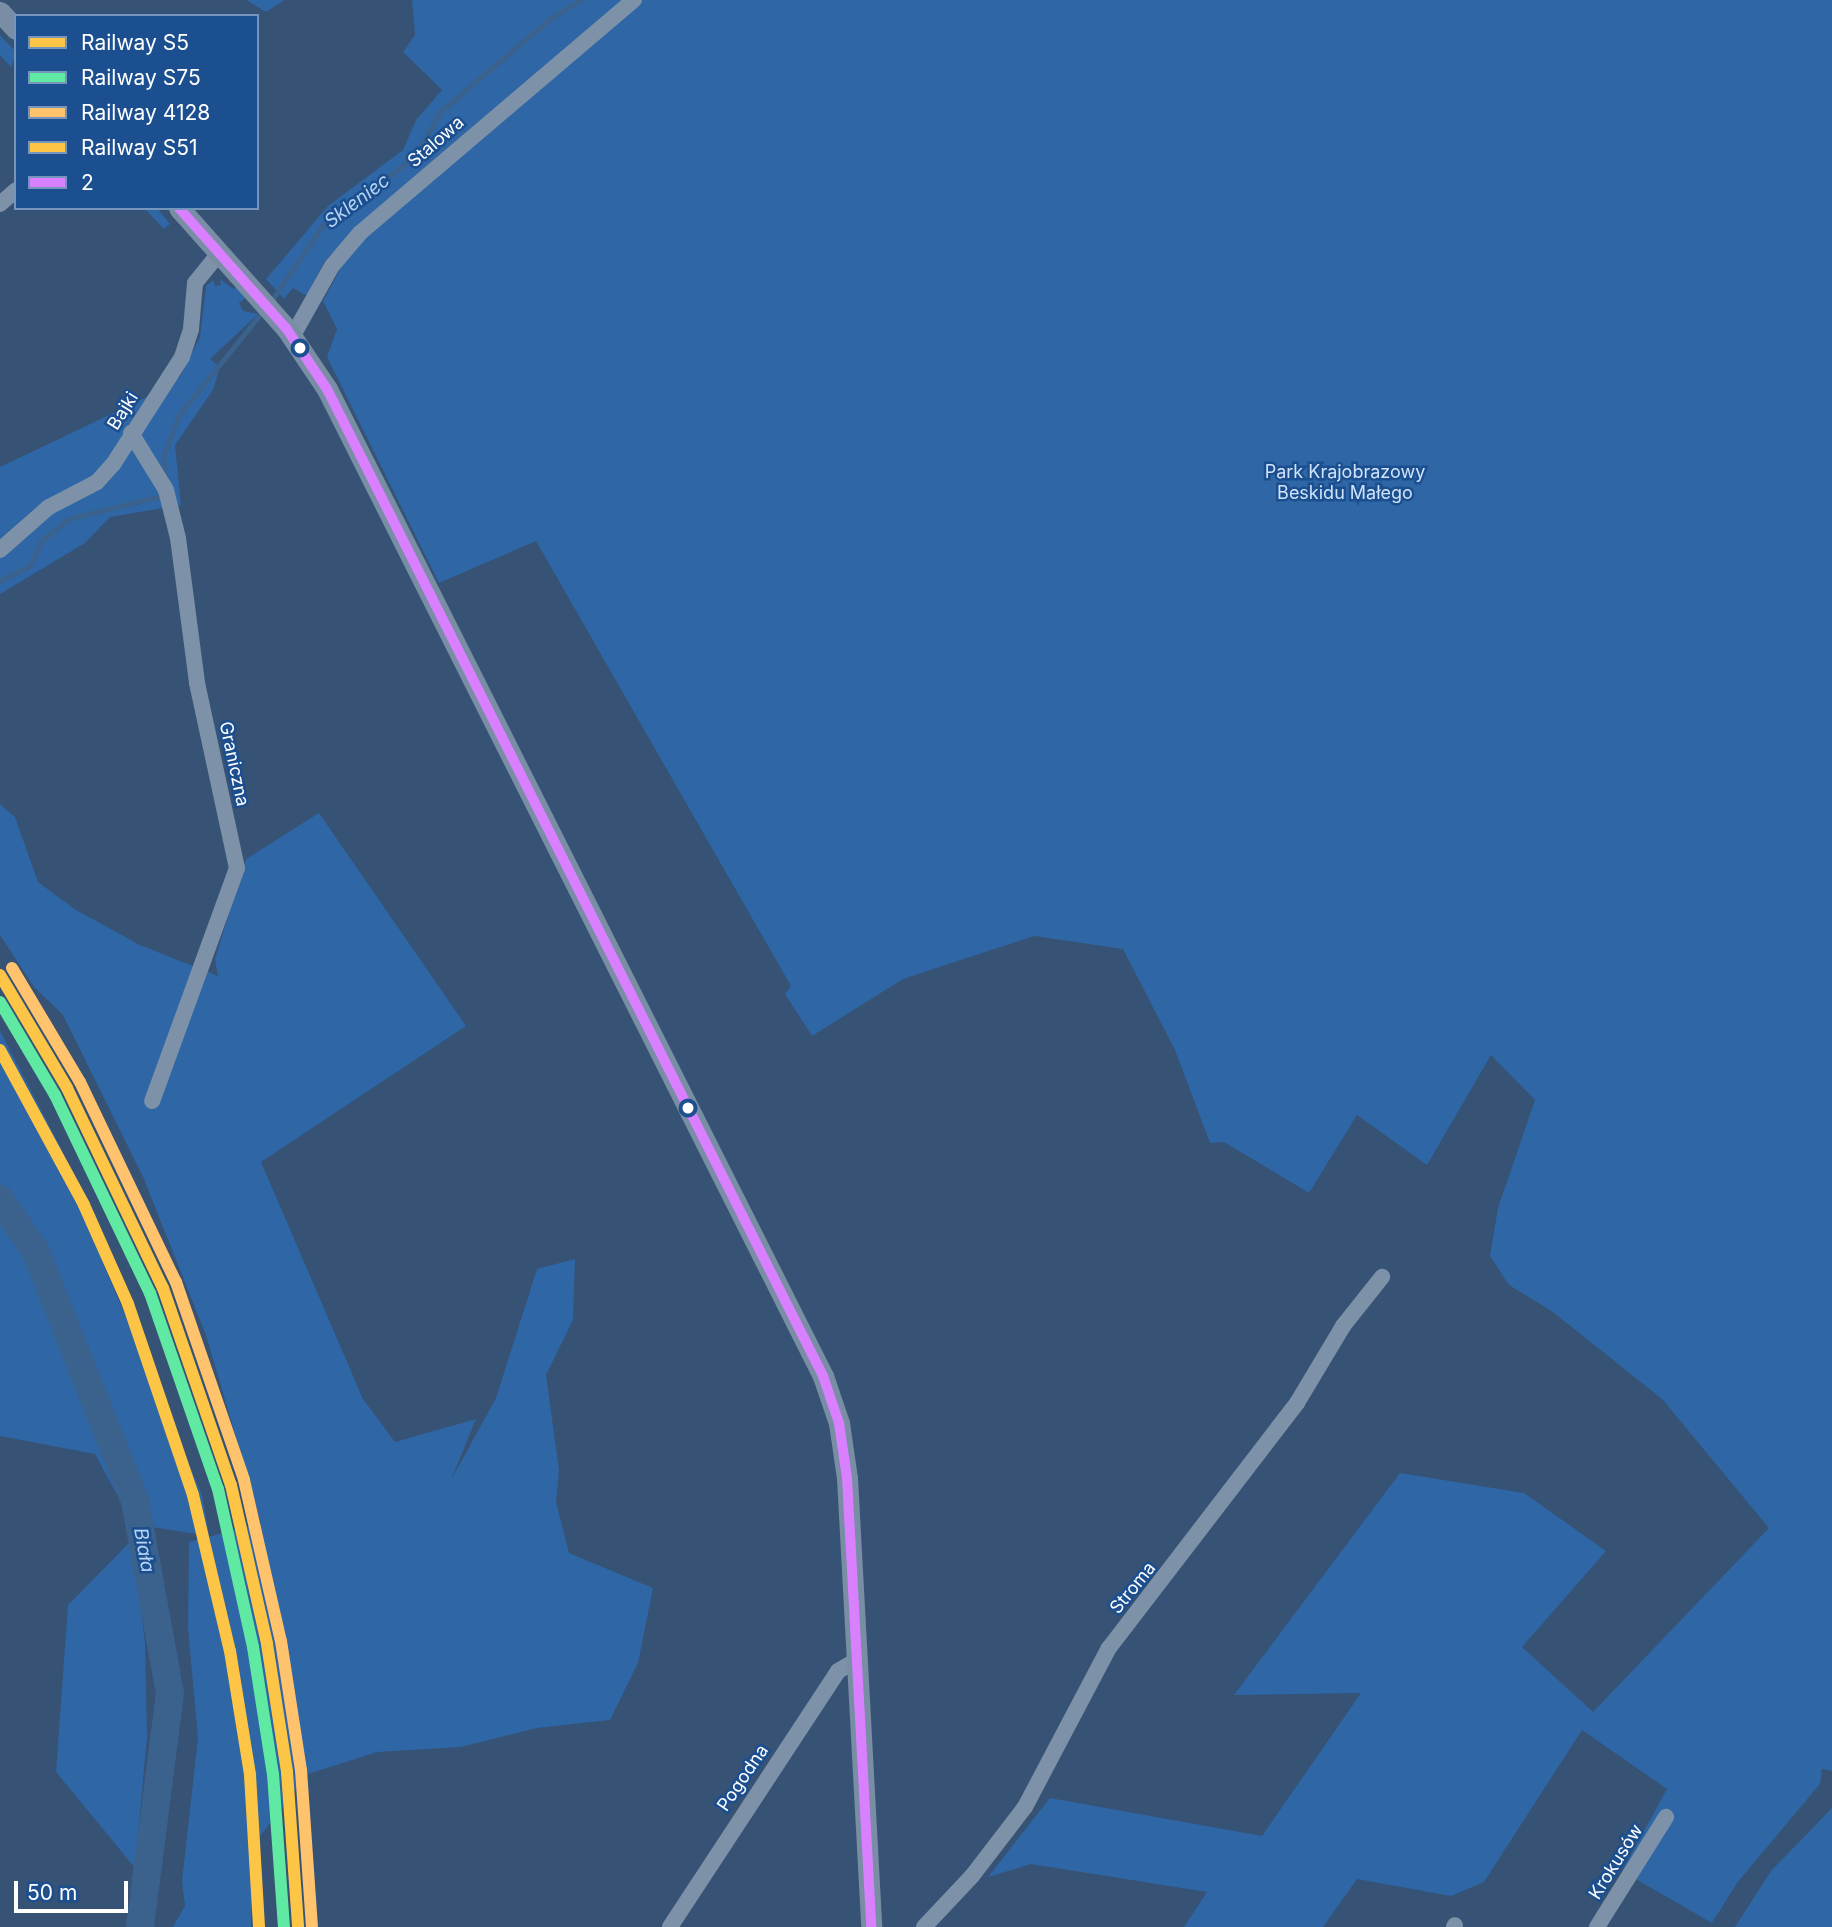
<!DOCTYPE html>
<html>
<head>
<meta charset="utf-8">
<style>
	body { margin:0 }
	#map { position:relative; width:1832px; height:1927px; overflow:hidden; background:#365274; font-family:Inter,sans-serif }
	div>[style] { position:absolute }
	.green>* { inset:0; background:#2f66a5 }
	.stream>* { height:4.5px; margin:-2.25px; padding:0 2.25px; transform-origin:2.25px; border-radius:2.25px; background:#3b618d }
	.river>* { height:28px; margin:-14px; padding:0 14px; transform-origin:14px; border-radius:14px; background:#3b618d }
	.street>* { height:16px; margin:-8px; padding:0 8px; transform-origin:8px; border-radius:8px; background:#7d92a8 }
	.secondary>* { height:21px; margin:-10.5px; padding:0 10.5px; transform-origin:10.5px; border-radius:10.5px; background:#798da4 }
	.bus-1>* { height:10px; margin:-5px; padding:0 5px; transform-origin:5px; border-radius:5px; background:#d880ff }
	.rail-1>* { height:12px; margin:-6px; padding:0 6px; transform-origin:6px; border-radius:6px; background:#fdc546 }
	.rail-2>* { height:12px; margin:-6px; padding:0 6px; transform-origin:6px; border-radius:6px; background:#60e9a3 }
	.rail-3>* { height:12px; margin:-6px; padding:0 6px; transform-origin:6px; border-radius:6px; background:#ffc26d }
	.rail-4>* { height:12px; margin:-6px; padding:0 6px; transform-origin:6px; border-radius:6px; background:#fdc546 }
	.dots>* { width:19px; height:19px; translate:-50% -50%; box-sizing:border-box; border:4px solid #1b4f8f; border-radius:50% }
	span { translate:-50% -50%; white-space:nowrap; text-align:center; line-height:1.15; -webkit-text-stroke:5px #1b4f8f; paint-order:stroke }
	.street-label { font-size:18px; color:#fff }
	.park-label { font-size:18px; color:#cfe3fa }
	.water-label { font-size:19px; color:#b5d3f5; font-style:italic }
	.legend { position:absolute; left:14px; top:14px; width:245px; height:196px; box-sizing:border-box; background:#1b4f8f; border:2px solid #7695bc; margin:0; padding:9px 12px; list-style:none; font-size:21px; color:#fff }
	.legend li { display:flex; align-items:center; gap:14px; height:35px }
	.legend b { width:35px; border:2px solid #7695bc }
	.scale { position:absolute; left:14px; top:1881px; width:114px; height:32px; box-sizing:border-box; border:4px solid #fff; border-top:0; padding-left:9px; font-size:21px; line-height:24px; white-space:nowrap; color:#fff; -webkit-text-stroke:5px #1b4f8f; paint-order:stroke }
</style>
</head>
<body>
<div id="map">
	<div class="green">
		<i style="clip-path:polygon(246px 0,284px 0,266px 12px)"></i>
		<i style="clip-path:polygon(412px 0,625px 0,356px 228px,324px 262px,307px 296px,293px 288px,284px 299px,266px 279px,328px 206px,403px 150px,416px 120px,442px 90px,403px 52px,415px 35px)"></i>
		<i style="clip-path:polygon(643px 0,1832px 0,1832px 1771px,1822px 1769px,1820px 1784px,1737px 1883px,1712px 1923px,1622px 1871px,1667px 1789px,1582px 1730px,1484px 1882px,1451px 1896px,1357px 1879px,1323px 1927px,1184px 1927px,1207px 1892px,1031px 1864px,988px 1877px,1050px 1798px,1262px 1836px,1361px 1693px,1234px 1695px,1400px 1473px,1524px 1493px,1606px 1551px,1522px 1647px,1593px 1712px,1769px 1528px,1662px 1399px,1553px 1312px,1509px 1285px,1490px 1256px,1498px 1208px,1535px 1100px,1491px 1055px,1427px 1165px,1357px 1115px,1309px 1193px,1224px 1142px,1210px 1143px,1175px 1050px,1123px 949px,1034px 936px,903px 979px,812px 1036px,785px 994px,791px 986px,536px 541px,439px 583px,327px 357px,337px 329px,323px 301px,349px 253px,362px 240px)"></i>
		<i style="clip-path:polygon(0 35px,16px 52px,11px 67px,0 55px)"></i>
		<i style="clip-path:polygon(144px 208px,157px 208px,170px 224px,164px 229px)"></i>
		<i style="clip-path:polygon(220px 279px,233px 289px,237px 287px,246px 297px,239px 303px,243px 311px,258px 314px,210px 359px,220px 367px,213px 390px,175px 445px,181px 505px,110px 517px,85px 543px,0 594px,0 555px,50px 509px,84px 494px,175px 376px,180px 377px,200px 337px,206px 286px,213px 280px,215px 286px,221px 285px)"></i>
		<i style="clip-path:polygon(151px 395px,94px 481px,0 543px,0 467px)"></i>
		<i style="clip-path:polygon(0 804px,15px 817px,38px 882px,76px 910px,140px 945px,218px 976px,215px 959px,246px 859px,319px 813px,466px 1026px,261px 1162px,363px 1399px,395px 1442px,476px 1419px,451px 1480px,496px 1398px,537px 1269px,575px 1259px,573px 1320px,546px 1375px,559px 1470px,556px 1502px,569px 1553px,653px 1588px,638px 1663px,610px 1720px,537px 1728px,461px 1747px,377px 1752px,308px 1774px,254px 1844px,251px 1927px,173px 1927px,185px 1906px,182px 1881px,198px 1738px,188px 1628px,189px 1542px,261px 1523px,206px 1335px,143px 1177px,63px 1015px,34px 987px,0 935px)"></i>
		<i style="clip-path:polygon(0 1031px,97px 1218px,102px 1261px,202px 1495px,209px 1536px,133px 1524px,95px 1454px,0 1436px)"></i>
		<i style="clip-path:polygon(132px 1540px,145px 1642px,147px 1737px,135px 1868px,56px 1772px,68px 1605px)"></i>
		<i style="clip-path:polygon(1832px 1808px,1832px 1927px,1735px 1927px,1771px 1871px)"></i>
	</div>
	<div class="stream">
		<i style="left:270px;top:303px;width:94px;rotate:-55.8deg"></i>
		<i style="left:323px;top:225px;width:114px;rotate:-36.5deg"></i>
		<i style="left:415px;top:157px;width:51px;rotate:-60.9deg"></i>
		<i style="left:440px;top:112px;width:144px;rotate:-40.2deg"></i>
		<i style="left:550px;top:19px;width:36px;rotate:-32deg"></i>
		<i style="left:165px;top:478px;width:21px;rotate:-95deg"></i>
		<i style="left:163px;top:457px;width:45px;rotate:-69.1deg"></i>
		<i style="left:179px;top:415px;width:132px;rotate:-51.1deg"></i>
		<i style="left:0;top:581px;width:34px;rotate:-27deg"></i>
		<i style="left:30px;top:566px;width:27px;rotate:-66deg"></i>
		<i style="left:41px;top:541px;width:35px;rotate:-39deg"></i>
		<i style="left:68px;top:519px;width:92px;rotate:-13.9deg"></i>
	</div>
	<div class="river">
		<i style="left:0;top:1199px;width:64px;rotate:55.8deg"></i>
		<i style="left:36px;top:1252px;width:268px;rotate:68.3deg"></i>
		<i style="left:135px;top:1501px;width:195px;rotate:79.7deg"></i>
		<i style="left:170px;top:1693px;width:236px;rotate:97.3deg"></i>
	</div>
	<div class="street">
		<i style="left:0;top:204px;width:21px;rotate:-41deg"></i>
		<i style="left:292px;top:337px;width:81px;rotate:-60.6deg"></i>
		<i style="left:332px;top:266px;width:43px;rotate:-49.7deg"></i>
		<i style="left:360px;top:233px;width:360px;rotate:-40.4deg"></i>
		<i style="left:131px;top:433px;width:67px;rotate:58.4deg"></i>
		<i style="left:166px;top:490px;width:49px;rotate:76deg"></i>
		<i style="left:178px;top:538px;width:146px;rotate:82.5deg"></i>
		<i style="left:197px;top:683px;width:189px;rotate:77.8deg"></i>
		<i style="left:237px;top:868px;width:248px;rotate:110deg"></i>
		<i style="left:0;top:550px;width:65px;rotate:-41.3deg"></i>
		<i style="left:49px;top:507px;width:54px;rotate:-27.5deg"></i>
		<i style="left:97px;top:482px;width:25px;rotate:-48deg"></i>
		<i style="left:114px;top:463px;width:126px;rotate:-57.3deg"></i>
		<i style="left:182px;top:357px;width:29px;rotate:-72deg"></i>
		<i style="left:191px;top:329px;width:46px;rotate:-85deg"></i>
		<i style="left:195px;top:283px;width:40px;rotate:-51deg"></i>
		<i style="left:670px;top:1927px;width:306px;rotate:-56.7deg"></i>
		<i style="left:838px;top:1671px;width:22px;rotate:-30deg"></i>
		<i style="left:924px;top:1927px;width:70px;rotate:-46.7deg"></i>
		<i style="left:972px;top:1876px;width:87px;rotate:-52.5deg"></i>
		<i style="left:1025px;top:1807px;width:180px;rotate:-62.2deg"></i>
		<i style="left:1109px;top:1648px;width:309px;rotate:-52.5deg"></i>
		<i style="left:1297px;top:1403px;width:90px;rotate:-59.1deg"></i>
		<i style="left:1343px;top:1326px;width:63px;rotate:-51.5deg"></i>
		<i style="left:1454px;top:1927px;width:2px;rotate:-63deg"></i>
		<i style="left:1597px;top:1927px;width:130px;rotate:-57.9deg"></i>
	</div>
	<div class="secondary">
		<i style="left:0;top:12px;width:23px;rotate:47deg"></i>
		<i style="left:179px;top:208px;width:161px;rotate:48.3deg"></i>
		<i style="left:286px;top:328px;width:73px;rotate:56.1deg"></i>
		<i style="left:327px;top:389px;width:1105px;rotate:63.32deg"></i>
		<i style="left:823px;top:1376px;width:50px;rotate:71.2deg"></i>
		<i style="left:839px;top:1423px;width:56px;rotate:81.7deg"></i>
		<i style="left:847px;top:1478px;width:450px;rotate:86.9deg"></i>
	</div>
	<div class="bus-1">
		<i style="left:179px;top:208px;width:161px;rotate:48.3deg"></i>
		<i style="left:286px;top:328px;width:73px;rotate:56.1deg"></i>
		<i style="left:327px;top:389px;width:1105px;rotate:63.32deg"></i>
		<i style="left:823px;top:1376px;width:50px;rotate:71.2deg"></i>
		<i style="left:839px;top:1423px;width:56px;rotate:81.7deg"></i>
		<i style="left:847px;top:1478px;width:450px;rotate:86.9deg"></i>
	</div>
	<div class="rail-1">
		<i style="left:0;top:975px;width:131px;rotate:59.3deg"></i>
		<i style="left:67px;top:1088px;width:222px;rotate:64.4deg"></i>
		<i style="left:163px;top:1288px;width:208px;rotate:71deg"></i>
		<i style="left:231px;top:1485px;width:163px;rotate:77.2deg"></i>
		<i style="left:267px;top:1644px;width:130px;rotate:81.1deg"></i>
		<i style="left:287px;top:1772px;width:155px;rotate:85.9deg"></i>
	</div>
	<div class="rail-2">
		<i style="left:0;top:1002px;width:108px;rotate:59.4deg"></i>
		<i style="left:55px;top:1095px;width:220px;rotate:64.4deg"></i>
		<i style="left:150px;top:1293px;width:207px;rotate:70.9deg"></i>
		<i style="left:218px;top:1489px;width:162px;rotate:77.5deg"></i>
		<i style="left:253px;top:1647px;width:129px;rotate:81.1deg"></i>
		<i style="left:273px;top:1774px;width:153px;rotate:85.9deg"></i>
	</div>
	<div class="rail-3">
		<i style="left:12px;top:968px;width:133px;rotate:59.2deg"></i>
		<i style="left:80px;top:1082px;width:222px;rotate:64.4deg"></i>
		<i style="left:176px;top:1282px;width:209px;rotate:71deg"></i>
		<i style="left:244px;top:1480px;width:165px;rotate:77.1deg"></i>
		<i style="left:281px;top:1641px;width:131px;rotate:81.2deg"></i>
		<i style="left:301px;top:1770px;width:156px;rotate:86deg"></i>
	</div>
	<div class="rail-4">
		<i style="left:0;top:1050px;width:176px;rotate:61.5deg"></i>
		<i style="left:84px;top:1205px;width:108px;rotate:66deg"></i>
		<i style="left:128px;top:1304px;width:202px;rotate:71.2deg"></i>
		<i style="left:193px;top:1495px;width:160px;rotate:76.7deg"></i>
		<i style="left:230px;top:1651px;width:126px;rotate:80.8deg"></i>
		<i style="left:250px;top:1775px;width:152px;rotate:86.6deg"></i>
	</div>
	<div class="dots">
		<i style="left:300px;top:348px;background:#fff"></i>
		<i style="left:688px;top:1108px;background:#fff"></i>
	</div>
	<div class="street-label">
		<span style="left:436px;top:142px;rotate:-41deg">Stalowa</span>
		<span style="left:123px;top:411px;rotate:-58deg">Bajki</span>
		<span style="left:234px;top:764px;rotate:78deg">Graniczna</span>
		<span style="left:1133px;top:1588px;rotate:-51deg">Stroma</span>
		<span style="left:743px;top:1778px;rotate:-56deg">Pogodna</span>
		<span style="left:1616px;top:1862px;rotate:-58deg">Krokusów</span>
	</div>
	<div class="park-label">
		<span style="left:1345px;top:483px">Park Krajobrazowy<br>Beskidu Małego</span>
	</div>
	<div class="water-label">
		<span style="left:357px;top:201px;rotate:-37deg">Skleniec</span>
		<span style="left:144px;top:1550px;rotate:80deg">Biała</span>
	</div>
	<ul class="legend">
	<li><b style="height:9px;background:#fdc546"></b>Railway S5</li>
	<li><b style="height:9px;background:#60e9a3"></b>Railway S75</li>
	<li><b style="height:9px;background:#ffc26d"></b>Railway 4128</li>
	<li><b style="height:9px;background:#fdc546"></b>Railway S51</li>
	<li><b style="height:9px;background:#d880ff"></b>2</li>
	</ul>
	<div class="scale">50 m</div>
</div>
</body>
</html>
